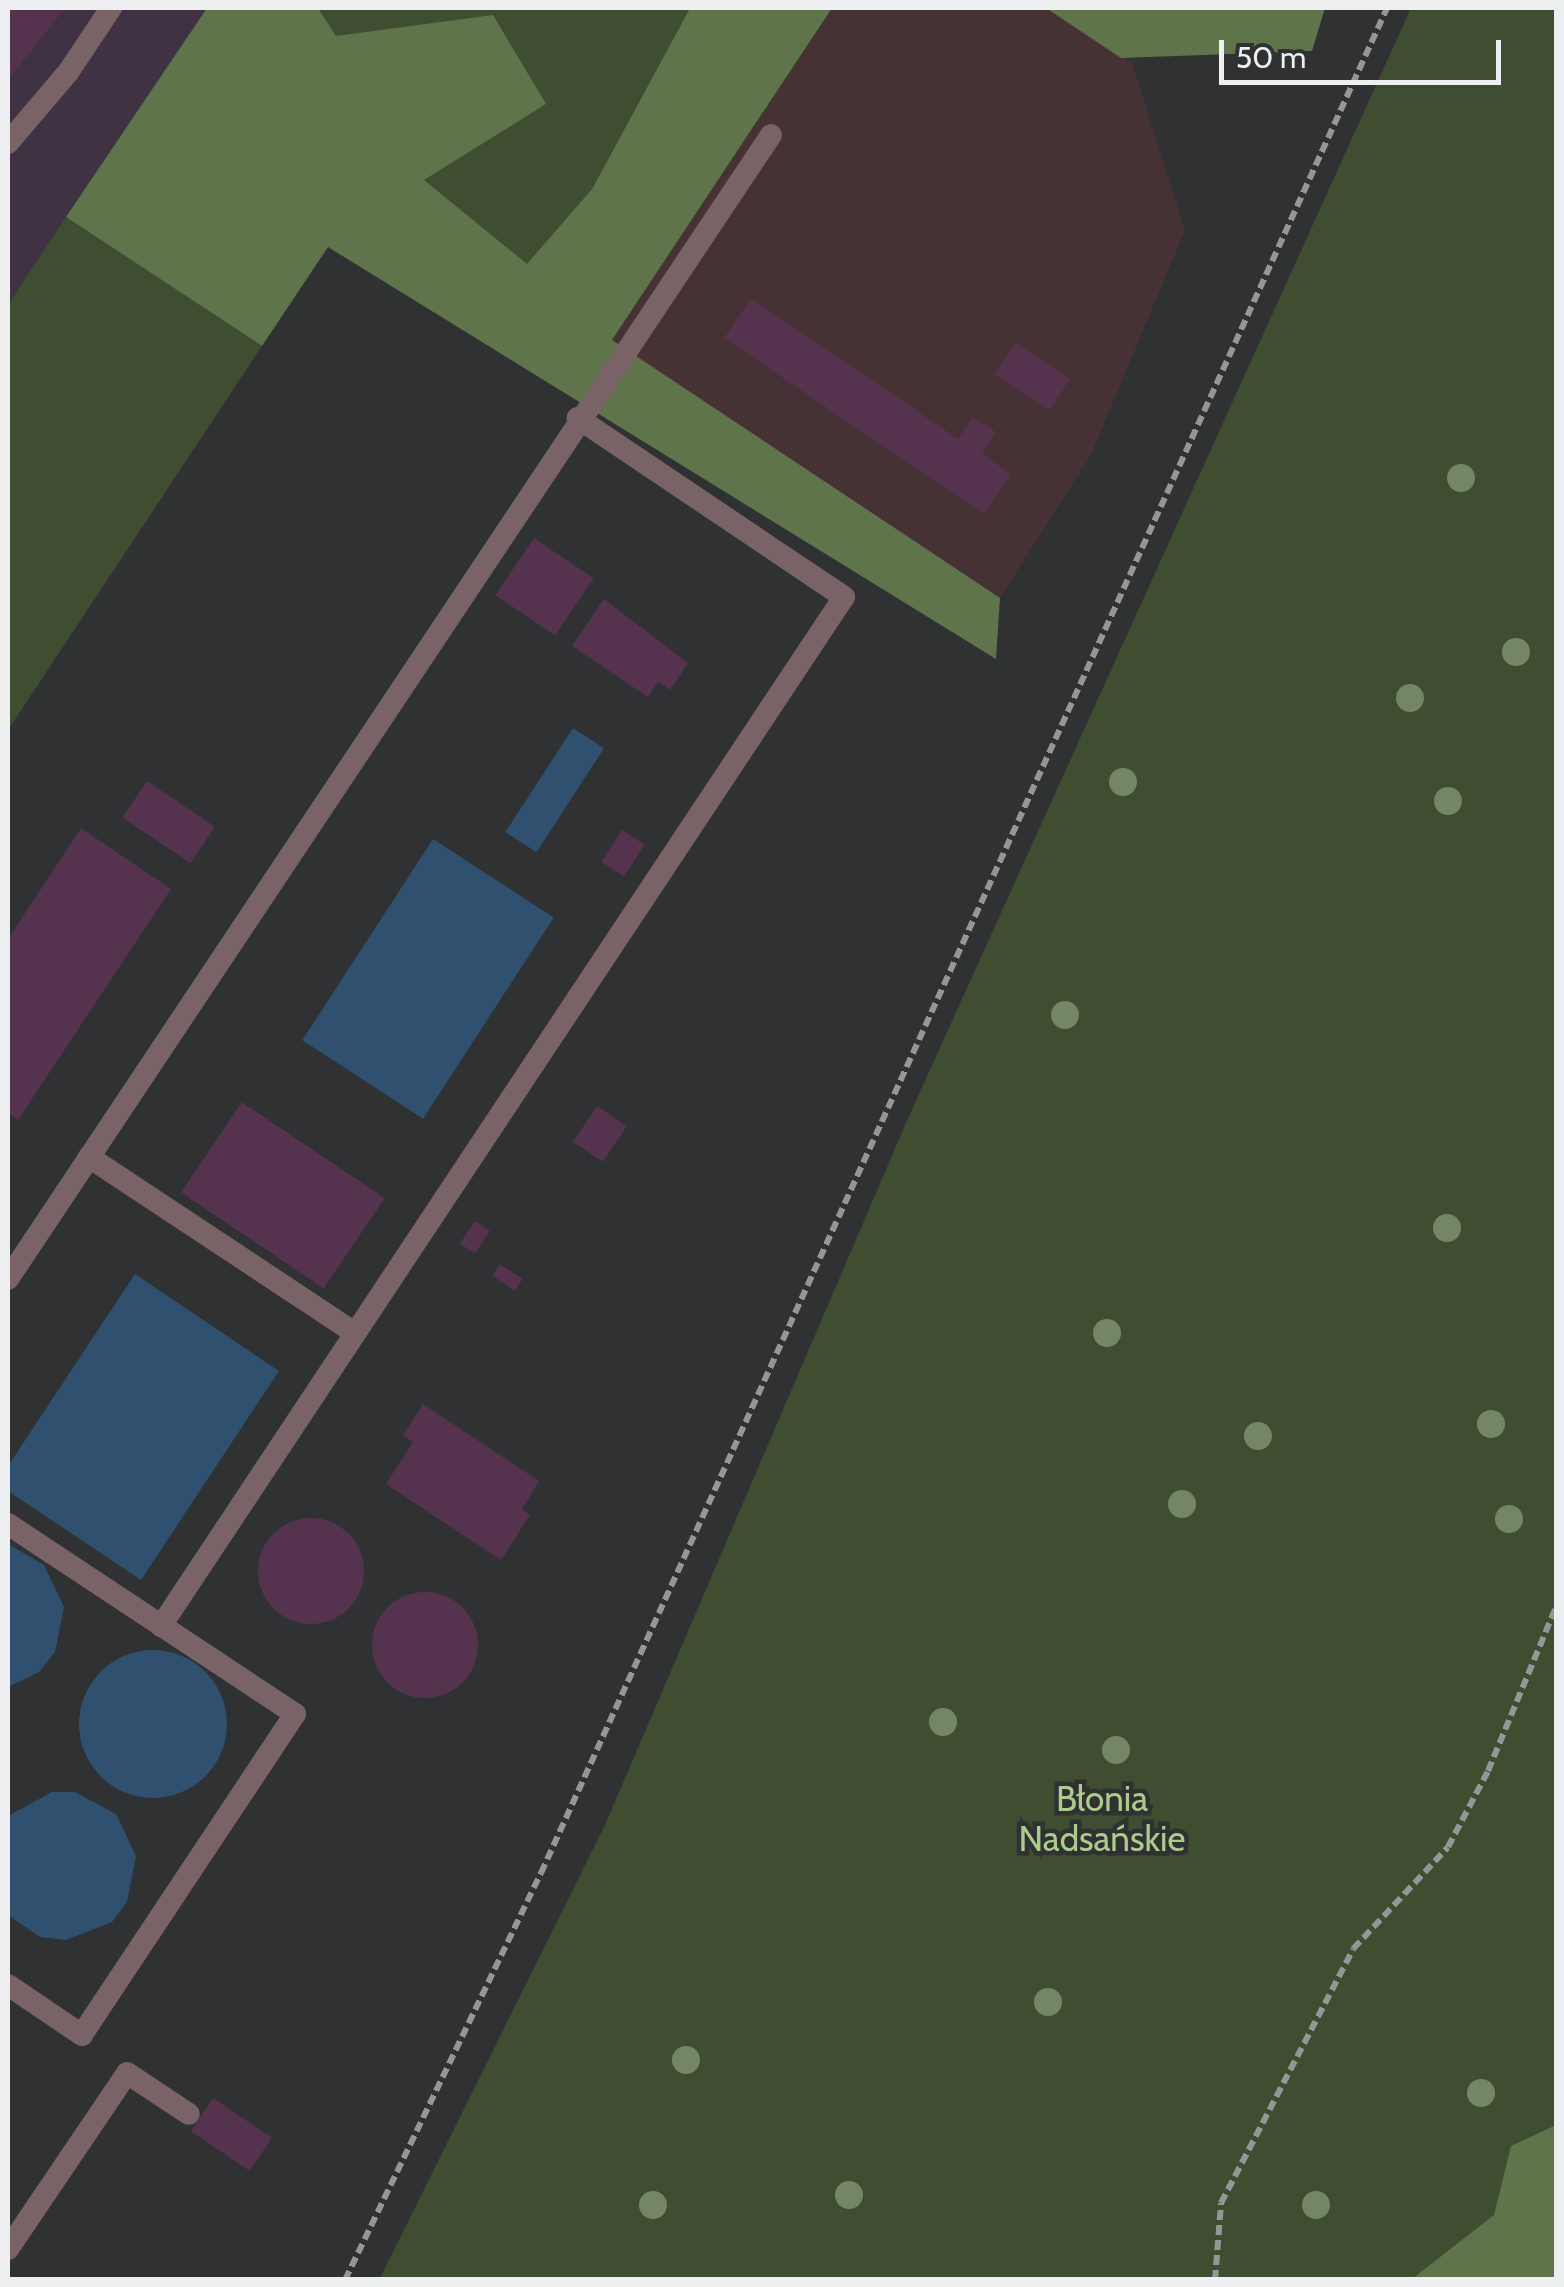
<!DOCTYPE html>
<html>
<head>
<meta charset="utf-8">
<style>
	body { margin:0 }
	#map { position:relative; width:1564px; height:2287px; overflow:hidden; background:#2f3133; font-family:Cabin,sans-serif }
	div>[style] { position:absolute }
	.commercial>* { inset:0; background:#3f3343 }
	.industrial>* { inset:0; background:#463235 }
	.green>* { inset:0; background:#3f4d31 }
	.forest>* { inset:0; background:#60744c }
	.water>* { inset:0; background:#2f516f; transform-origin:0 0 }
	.round { border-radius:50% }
	.building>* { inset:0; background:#55334f; transform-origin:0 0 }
	.path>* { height:6px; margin-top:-3px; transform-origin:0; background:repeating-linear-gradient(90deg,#959698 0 10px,transparent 0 15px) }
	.lane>* { height:22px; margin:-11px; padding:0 11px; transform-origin:11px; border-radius:11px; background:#796367 }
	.trees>* { width:28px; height:28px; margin:-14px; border-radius:50%; background:#748663 }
	span { translate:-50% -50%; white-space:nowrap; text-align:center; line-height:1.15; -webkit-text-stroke:9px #2f3133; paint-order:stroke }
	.park-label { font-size:35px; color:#accc8b }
	.frame { position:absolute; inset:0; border:10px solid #eeeff0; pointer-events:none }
	.scale { position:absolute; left:1219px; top:40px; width:282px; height:45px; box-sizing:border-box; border:5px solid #eeeff0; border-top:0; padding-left:12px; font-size:30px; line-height:35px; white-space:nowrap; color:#eeeff0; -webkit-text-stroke:8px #2f3133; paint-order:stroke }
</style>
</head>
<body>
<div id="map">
	<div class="commercial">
		<i style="clip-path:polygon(8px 8px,207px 8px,8px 305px)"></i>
	</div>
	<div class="industrial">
		<i style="clip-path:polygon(832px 8px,1047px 8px,1132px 63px,1185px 230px,1091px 455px,1000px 598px,612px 340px)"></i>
	</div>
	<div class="green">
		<i style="clip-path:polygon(318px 8px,690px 8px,592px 189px,527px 265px,420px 178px,546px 104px,336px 36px)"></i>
		<i style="clip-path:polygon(1411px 8px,1556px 8px,1556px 2279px,379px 2280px,605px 1825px,909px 1116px)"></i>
		<i style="clip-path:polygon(66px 217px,262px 346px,8px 730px,8px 305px)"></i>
	</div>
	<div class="forest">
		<i style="clip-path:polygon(207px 8px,318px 8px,336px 36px,493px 15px,546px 104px,424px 180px,527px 264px,592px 189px,690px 8px,832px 8px,612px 340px,1000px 598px,996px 659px,328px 247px,262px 346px,66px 217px)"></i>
		<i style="clip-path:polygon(1046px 8px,1325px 8px,1312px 51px,1121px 58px)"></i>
		<i style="clip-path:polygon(1556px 2125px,1556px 2279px,1412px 2279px,1494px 2215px,1511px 2146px)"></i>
	</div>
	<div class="water">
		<i style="left:573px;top:728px;width:37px;height:124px;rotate:33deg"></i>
		<i style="left:433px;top:839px;width:144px;height:240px;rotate:33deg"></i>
		<i style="clip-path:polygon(135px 1274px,279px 1371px,141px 1580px,8px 1491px,8px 1466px)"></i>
		<i style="clip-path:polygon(8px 1544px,44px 1565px,64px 1607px,55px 1652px,39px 1672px,8px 1687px)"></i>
		<i class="round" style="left:79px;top:1650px;width:148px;height:148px"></i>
		<i style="clip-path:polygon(52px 1792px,75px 1792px,116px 1814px,136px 1856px,127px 1902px,112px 1922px,66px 1940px,40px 1937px,8px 1915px,8px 1816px)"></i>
	</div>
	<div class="building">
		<i style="clip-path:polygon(8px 8px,65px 8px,8px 80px)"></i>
		<i style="clip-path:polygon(751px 298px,958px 439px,973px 417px,996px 432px,982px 454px,1011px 474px,984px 514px,724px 338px)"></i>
		<i style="left:1016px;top:343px;width:65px;height:38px;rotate:34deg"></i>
		<i style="left:534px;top:538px;width:72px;height:69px;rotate:34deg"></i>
		<i style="clip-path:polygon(604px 599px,688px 663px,670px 690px,658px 682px,648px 697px,572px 646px)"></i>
		<i style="left:147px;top:781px;width:82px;height:44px;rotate:34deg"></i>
		<i style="clip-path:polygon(81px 828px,171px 889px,18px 1120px,8px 1113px,8px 939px)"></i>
		<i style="left:622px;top:830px;width:27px;height:38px;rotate:33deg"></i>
		<i style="left:242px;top:1102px;width:172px;height:109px;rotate:34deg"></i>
		<i style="left:597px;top:1106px;width:36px;height:43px;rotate:34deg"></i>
		<i style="left:475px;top:1221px;width:18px;height:27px;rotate:34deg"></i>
		<i style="left:500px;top:1264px;width:27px;height:14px;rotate:34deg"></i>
		<i style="clip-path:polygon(423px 1404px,539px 1481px,522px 1509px,530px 1515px,501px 1560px,386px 1484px,413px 1442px,403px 1435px)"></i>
		<i class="round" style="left:258px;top:1518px;width:106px;height:106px"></i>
		<i class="round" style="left:372px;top:1592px;width:106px;height:106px"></i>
		<i style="left:213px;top:2098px;width:71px;height:40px;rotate:34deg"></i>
	</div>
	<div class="path">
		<i style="left:345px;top:2280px;width:452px;rotate:-64.3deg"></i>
		<i style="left:541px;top:1873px;width:2048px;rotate:-65.6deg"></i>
		<i style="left:1215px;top:2280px;width:77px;rotate:-85.5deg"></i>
		<i style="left:1221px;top:2203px;width:286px;rotate:-62.5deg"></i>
		<i style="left:1353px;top:1949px;width:139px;rotate:-47deg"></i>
		<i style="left:1448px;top:1847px;width:86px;rotate:-62.2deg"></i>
		<i style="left:1488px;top:1771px;width:178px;rotate:-67.5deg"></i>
	</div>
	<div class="lane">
		<i style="left:8px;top:143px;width:94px;rotate:-49.7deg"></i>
		<i style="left:69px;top:71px;width:76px;rotate:-56.3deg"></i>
		<i style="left:89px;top:1157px;width:319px;rotate:33.5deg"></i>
		<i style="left:8px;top:1279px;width:1375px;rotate:-56.3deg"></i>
		<i style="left:8px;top:1524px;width:344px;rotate:33.5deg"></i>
		<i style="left:295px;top:1714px;width:385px;rotate:123.6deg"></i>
		<i style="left:82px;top:2035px;width:89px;rotate:-146deg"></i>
		<i style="left:161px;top:1626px;width:1235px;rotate:-56.43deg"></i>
		<i style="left:844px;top:597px;width:321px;rotate:-146.1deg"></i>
		<i style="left:8px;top:2249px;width:212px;rotate:-55.9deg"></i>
		<i style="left:127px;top:2073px;width:74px;rotate:33.5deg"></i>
	</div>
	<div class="trees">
		<i style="left:1461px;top:478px"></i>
		<i style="left:1516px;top:652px"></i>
		<i style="left:1410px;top:698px"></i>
		<i style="left:1123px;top:782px"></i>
		<i style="left:1448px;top:801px"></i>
		<i style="left:1065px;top:1015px"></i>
		<i style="left:1447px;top:1228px"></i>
		<i style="left:1107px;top:1333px"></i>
		<i style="left:1491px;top:1424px"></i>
		<i style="left:1258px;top:1436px"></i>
		<i style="left:1182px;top:1504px"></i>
		<i style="left:1509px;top:1519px"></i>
		<i style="left:943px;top:1722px"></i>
		<i style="left:1116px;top:1750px"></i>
		<i style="left:1048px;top:2002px"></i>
		<i style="left:686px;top:2060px"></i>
		<i style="left:1481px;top:2093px"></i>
		<i style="left:849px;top:2195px"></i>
		<i style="left:653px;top:2205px"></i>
		<i style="left:1316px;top:2205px"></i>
	</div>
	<div class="park-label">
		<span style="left:1102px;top:1819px">Błonia<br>Nadsańskie</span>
	</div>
	<div class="frame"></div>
	<div class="scale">50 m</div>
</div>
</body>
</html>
